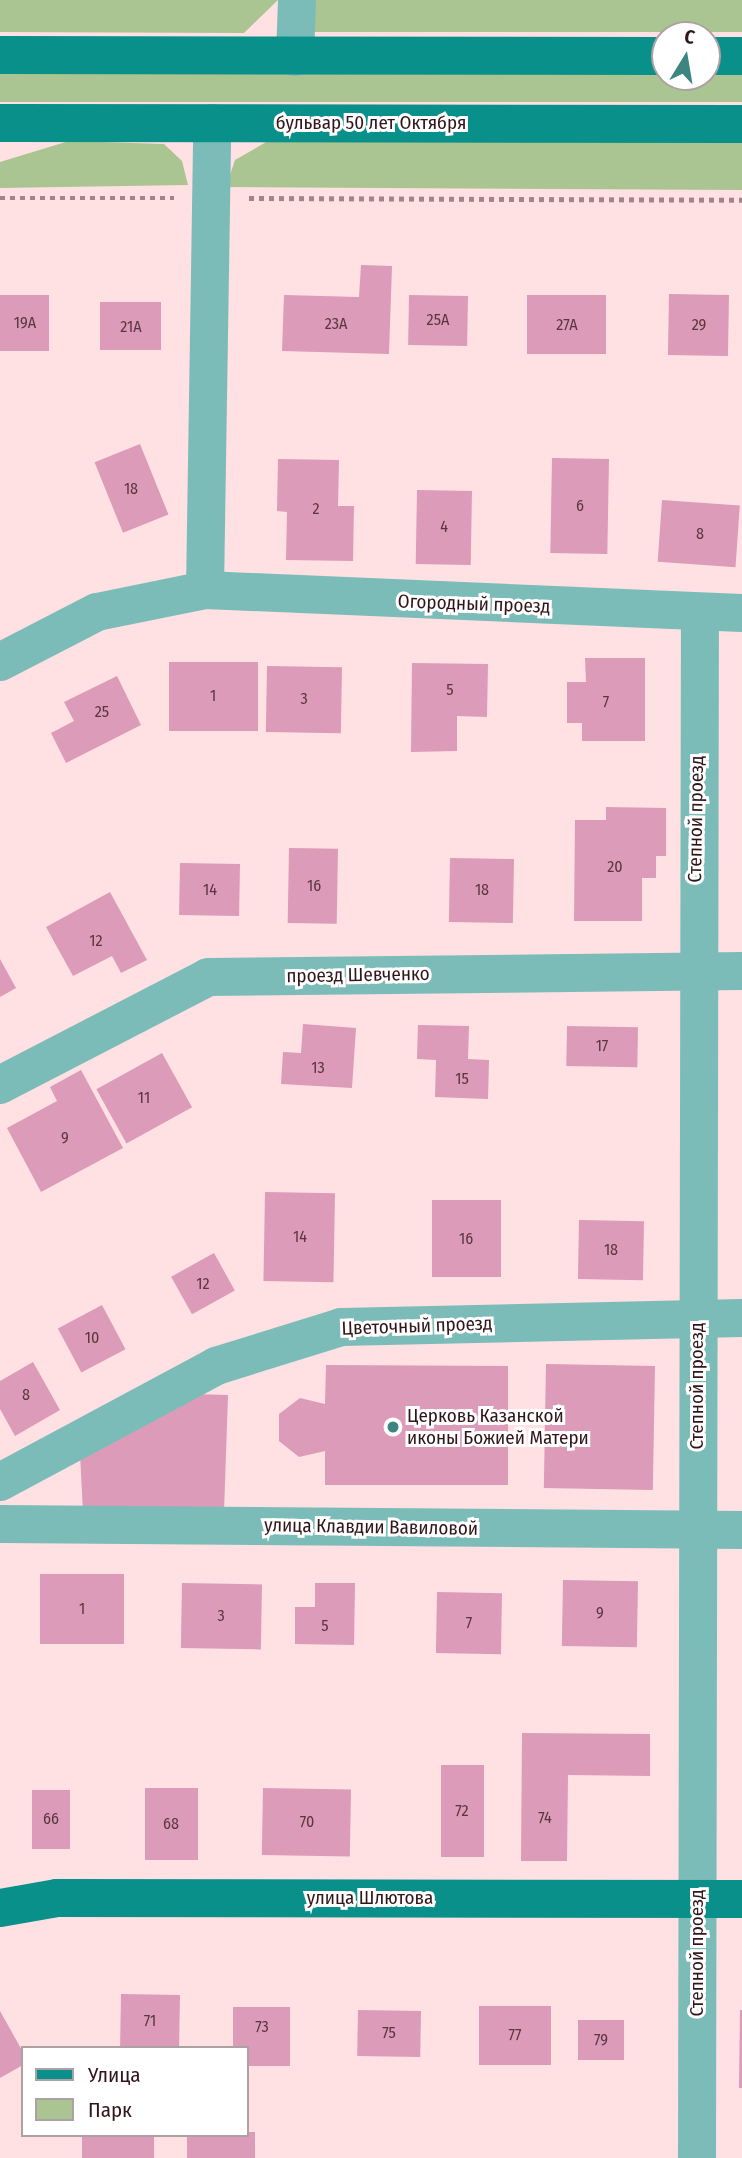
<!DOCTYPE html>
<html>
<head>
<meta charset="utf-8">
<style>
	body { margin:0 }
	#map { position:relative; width:742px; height:2158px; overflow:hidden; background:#ffe0e3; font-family:"Fira Sans Condensed",sans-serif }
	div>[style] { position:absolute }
	.green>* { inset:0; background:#aac591; transform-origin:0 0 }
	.building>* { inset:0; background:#dc9bb8; transform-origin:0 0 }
	.path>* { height:4.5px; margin-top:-2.25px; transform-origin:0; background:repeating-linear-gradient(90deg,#a28588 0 5px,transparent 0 10px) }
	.minor>* { height:38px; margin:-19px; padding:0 19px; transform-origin:19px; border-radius:19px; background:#7cbcb8 }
	.major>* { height:38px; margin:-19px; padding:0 19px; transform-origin:19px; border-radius:19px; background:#09908b }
	.dots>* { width:19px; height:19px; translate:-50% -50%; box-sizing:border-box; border:4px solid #fff; border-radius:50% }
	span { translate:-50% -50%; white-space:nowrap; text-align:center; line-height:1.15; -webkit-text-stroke:6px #fff; paint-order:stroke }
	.number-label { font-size:16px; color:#5b3641 }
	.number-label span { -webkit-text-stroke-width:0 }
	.street-label { font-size:19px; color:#301519 }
	.poi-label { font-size:19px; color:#301519 }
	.left { translate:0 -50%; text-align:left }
	.legend { position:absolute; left:21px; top:2046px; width:228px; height:91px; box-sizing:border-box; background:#fff; border:2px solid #aca1a3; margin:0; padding:9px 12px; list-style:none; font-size:21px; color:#301519 }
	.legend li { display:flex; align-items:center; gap:14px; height:35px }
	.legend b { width:35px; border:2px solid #aca1a3 }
	.north { position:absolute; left:651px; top:21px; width:70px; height:70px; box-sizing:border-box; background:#fff; border:2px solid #aca1a3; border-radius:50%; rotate:11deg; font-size:19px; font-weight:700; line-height:28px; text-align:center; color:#301519 }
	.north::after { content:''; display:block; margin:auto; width:24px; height:32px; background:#3d8581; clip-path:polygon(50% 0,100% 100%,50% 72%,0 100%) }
</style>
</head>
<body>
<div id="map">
	<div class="green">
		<i style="clip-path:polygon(0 0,278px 0,244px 33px,0 32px)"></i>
		<i style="left:311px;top:0;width:431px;height:32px"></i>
		<i style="left:0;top:73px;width:742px;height:29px"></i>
		<i style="clip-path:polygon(69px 141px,164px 144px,182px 161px,188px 185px,0 188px,0 162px)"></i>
		<i style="clip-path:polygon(268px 141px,742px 142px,742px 190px,226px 187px,235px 160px)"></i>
	</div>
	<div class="building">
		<i style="clip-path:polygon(361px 265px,392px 266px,389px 354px,282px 351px,284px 295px,359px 297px)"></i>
		<i style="left:669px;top:294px;width:60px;height:61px;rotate:1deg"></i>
		<i style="left:0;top:295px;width:49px;height:56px"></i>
		<i style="left:409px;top:295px;width:59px;height:50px;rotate:1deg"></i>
		<i style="left:527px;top:295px;width:79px;height:59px"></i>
		<i style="left:161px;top:302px;width:48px;height:61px;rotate:90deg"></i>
		<i style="left:140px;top:444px;width:76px;height:49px;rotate:68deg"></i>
		<i style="left:552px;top:458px;width:57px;height:95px;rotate:1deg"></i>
		<i style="clip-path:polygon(278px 459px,339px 460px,338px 506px,354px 506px,353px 561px,286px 560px,287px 512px,277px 511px)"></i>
		<i style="left:417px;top:490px;width:55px;height:74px;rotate:1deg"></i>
		<i style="left:662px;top:500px;width:78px;height:62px;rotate:4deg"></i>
		<i style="clip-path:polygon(585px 658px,645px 658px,645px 741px,582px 741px,582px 723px,567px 723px,567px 682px,586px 682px)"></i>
		<i style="left:169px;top:662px;width:89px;height:69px"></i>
		<i style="clip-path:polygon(412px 663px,488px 664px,487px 717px,457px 716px,457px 751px,411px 752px)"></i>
		<i style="left:267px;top:666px;width:75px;height:66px;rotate:1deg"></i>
		<i style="clip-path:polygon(117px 676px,141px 725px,66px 763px,51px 733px,74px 721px,64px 702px)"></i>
		<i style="clip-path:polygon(606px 807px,666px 808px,666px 856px,656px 856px,656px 878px,642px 878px,642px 921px,574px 921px,575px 820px,606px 820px)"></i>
		<i style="left:289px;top:848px;width:49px;height:75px;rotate:1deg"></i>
		<i style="left:450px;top:858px;width:64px;height:64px;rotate:1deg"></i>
		<i style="left:180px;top:863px;width:60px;height:52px;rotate:1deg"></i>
		<i style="clip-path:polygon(110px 892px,147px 960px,121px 973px,112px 956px,73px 976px,46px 927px)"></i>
		<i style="clip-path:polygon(0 959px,16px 988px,0 997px)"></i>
		<i style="clip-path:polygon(303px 1024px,356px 1028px,352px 1088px,281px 1084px,283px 1052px,301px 1053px)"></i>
		<i style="clip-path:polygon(418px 1025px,469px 1026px,468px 1059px,489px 1060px,488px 1099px,435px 1097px,436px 1060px,417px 1059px)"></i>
		<i style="left:567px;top:1026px;width:71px;height:40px;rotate:1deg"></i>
		<i style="left:162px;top:1053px;width:62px;height:75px;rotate:61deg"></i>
		<i style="clip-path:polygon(81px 1070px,123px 1148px,41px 1192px,7px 1128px,57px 1101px,50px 1087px)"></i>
		<i style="left:265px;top:1192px;width:70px;height:89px;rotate:1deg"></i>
		<i style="left:432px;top:1200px;width:69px;height:77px"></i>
		<i style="left:579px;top:1220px;width:65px;height:59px;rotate:1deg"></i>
		<i style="left:214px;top:1253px;width:43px;height:49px;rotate:61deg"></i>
		<i style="left:102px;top:1305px;width:50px;height:50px;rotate:62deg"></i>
		<i style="clip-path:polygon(33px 1362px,60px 1410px,15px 1436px,0 1409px,0 1381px)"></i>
		<i style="left:546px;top:1364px;width:109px;height:124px;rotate:1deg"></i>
		<i style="clip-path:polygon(326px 1365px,508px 1366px,508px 1485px,325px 1485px,325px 1451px,299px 1457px,279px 1441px,279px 1414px,300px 1398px,325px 1404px)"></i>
		<i style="clip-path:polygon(193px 1394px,228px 1395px,224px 1512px,83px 1512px,80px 1454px)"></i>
		<i style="left:40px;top:1574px;width:84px;height:70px"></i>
		<i style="left:563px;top:1580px;width:75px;height:66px;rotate:1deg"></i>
		<i style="left:182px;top:1583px;width:80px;height:65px;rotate:1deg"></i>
		<i style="clip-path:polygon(315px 1583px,355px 1583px,354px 1645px,295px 1644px,295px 1607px,315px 1607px)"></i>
		<i style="left:437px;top:1592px;width:65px;height:61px;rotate:1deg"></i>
		<i style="clip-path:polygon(522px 1733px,650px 1734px,650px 1776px,568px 1775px,567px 1861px,521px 1861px)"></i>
		<i style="left:441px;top:1765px;width:43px;height:92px"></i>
		<i style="left:145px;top:1788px;width:53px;height:72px"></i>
		<i style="left:263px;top:1788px;width:88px;height:67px;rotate:1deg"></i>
		<i style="left:32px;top:1790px;width:38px;height:59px"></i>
		<i style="left:121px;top:1994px;width:59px;height:54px;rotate:1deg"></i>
		<i style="left:479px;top:2006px;width:72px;height:59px"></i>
		<i style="clip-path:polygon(233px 2007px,290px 2007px,290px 2066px,247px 2066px,247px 2048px,233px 2048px)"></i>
		<i style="left:358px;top:2010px;width:63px;height:46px;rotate:1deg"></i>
		<i style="clip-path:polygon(740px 2010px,742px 2010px,742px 2088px,739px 2088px)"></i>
		<i style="clip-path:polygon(0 2011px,23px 2052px,23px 2065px,0 2078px)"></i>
		<i style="left:578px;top:2020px;width:46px;height:40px"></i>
		<i style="clip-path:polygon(247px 2132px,255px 2132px,255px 2158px,187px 2158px,187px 2135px)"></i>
		<i style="left:82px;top:2135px;width:72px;height:23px"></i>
	</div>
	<div class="path">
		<i style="left:0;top:198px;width:174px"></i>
		<i style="left:249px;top:198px;width:493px;rotate:0.2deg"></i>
	</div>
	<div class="minor">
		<i style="left:295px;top:57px;width:57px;rotate:-88deg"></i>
		<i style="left:205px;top:590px;width:467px;rotate:-89.1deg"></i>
		<i style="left:0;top:662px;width:109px;rotate:-27.3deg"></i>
		<i style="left:97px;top:612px;width:110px;rotate:-11.5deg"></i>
		<i style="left:205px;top:590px;width:537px;rotate:2.45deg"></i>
		<i style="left:0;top:1085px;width:234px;rotate:-27.4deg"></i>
		<i style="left:208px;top:977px;width:534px;rotate:-0.64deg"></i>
		<i style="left:0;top:1482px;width:245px;rotate:-28.2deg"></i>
		<i style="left:216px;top:1366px;width:131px;rotate:-17.3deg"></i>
		<i style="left:341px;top:1327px;width:401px;rotate:-1.3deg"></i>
		<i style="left:0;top:1524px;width:742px;rotate:0.46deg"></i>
		<i style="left:697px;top:2158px;width:1544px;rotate:-89.89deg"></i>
	</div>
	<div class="major">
		<i style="left:0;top:55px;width:665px;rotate:0.09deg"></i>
		<i style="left:707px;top:56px;width:35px"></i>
		<i style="left:0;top:123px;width:742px;rotate:0.08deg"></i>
		<i style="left:0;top:1908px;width:58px;rotate:-10deg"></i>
		<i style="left:57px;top:1898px;width:685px;rotate:0.08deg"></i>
	</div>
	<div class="dots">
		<i style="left:393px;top:1427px;background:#3d8581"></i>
	</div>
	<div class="number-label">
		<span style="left:438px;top:320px">25А</span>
		<span style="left:25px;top:323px">19А</span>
		<span style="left:336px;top:324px">23А</span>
		<span style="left:567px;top:325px">27А</span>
		<span style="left:699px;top:325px">29</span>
		<span style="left:131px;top:327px">21А</span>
		<span style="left:131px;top:489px">18</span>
		<span style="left:580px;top:506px">6</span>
		<span style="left:316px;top:509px">2</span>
		<span style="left:444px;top:527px">4</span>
		<span style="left:700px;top:534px">8</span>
		<span style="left:450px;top:690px">5</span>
		<span style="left:213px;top:696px">1</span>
		<span style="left:304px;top:699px">3</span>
		<span style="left:606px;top:702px">7</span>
		<span style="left:102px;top:712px">25</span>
		<span style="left:615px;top:867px">20</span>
		<span style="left:314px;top:886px">16</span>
		<span style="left:210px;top:890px">14</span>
		<span style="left:482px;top:890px">18</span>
		<span style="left:96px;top:941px">12</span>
		<span style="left:602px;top:1046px">17</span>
		<span style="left:318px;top:1068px">13</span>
		<span style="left:462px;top:1079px">15</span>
		<span style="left:144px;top:1098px">11</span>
		<span style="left:65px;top:1138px">9</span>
		<span style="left:300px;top:1237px">14</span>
		<span style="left:466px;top:1239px">16</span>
		<span style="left:611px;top:1250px">18</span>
		<span style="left:203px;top:1284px">12</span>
		<span style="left:92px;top:1338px">10</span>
		<span style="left:26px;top:1395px">8</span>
		<span style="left:82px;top:1609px">1</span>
		<span style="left:600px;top:1613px">9</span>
		<span style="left:221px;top:1616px">3</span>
		<span style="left:469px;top:1623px">7</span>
		<span style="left:325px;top:1626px">5</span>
		<span style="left:462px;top:1811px">72</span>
		<span style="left:545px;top:1818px">74</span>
		<span style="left:51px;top:1819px">66</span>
		<span style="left:307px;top:1822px">70</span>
		<span style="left:171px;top:1824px">68</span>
		<span style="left:150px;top:2021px">71</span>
		<span style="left:262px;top:2027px">73</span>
		<span style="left:389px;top:2033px">75</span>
		<span style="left:515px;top:2035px">77</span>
		<span style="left:601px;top:2040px">79</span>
	</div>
	<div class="street-label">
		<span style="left:371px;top:123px">бульвар 50 лет Октября</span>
		<span style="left:474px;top:604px;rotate:2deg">Огородный проезд</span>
		<span style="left:696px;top:819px;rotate:-89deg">Степной проезд</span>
		<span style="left:358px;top:975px;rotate:-1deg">проезд Шевченко</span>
		<span style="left:417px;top:1326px;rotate:-2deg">Цветочный проезд</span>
		<span style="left:697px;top:1386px;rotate:-90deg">Степной проезд</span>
		<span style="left:371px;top:1527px;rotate:1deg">улица Клавдии Вавиловой</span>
		<span style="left:370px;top:1898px">улица Шлютова</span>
		<span style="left:697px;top:1953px;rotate:-90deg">Степной проезд</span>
	</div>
	<div class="poi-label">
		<span class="left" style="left:407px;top:1427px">Церковь Казанской<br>иконы Божией Матери</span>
	</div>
	<ul class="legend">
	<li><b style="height:9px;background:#09908b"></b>Улица</li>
	<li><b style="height:19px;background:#aac591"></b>Парк</li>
	</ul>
	<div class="north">С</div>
</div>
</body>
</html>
